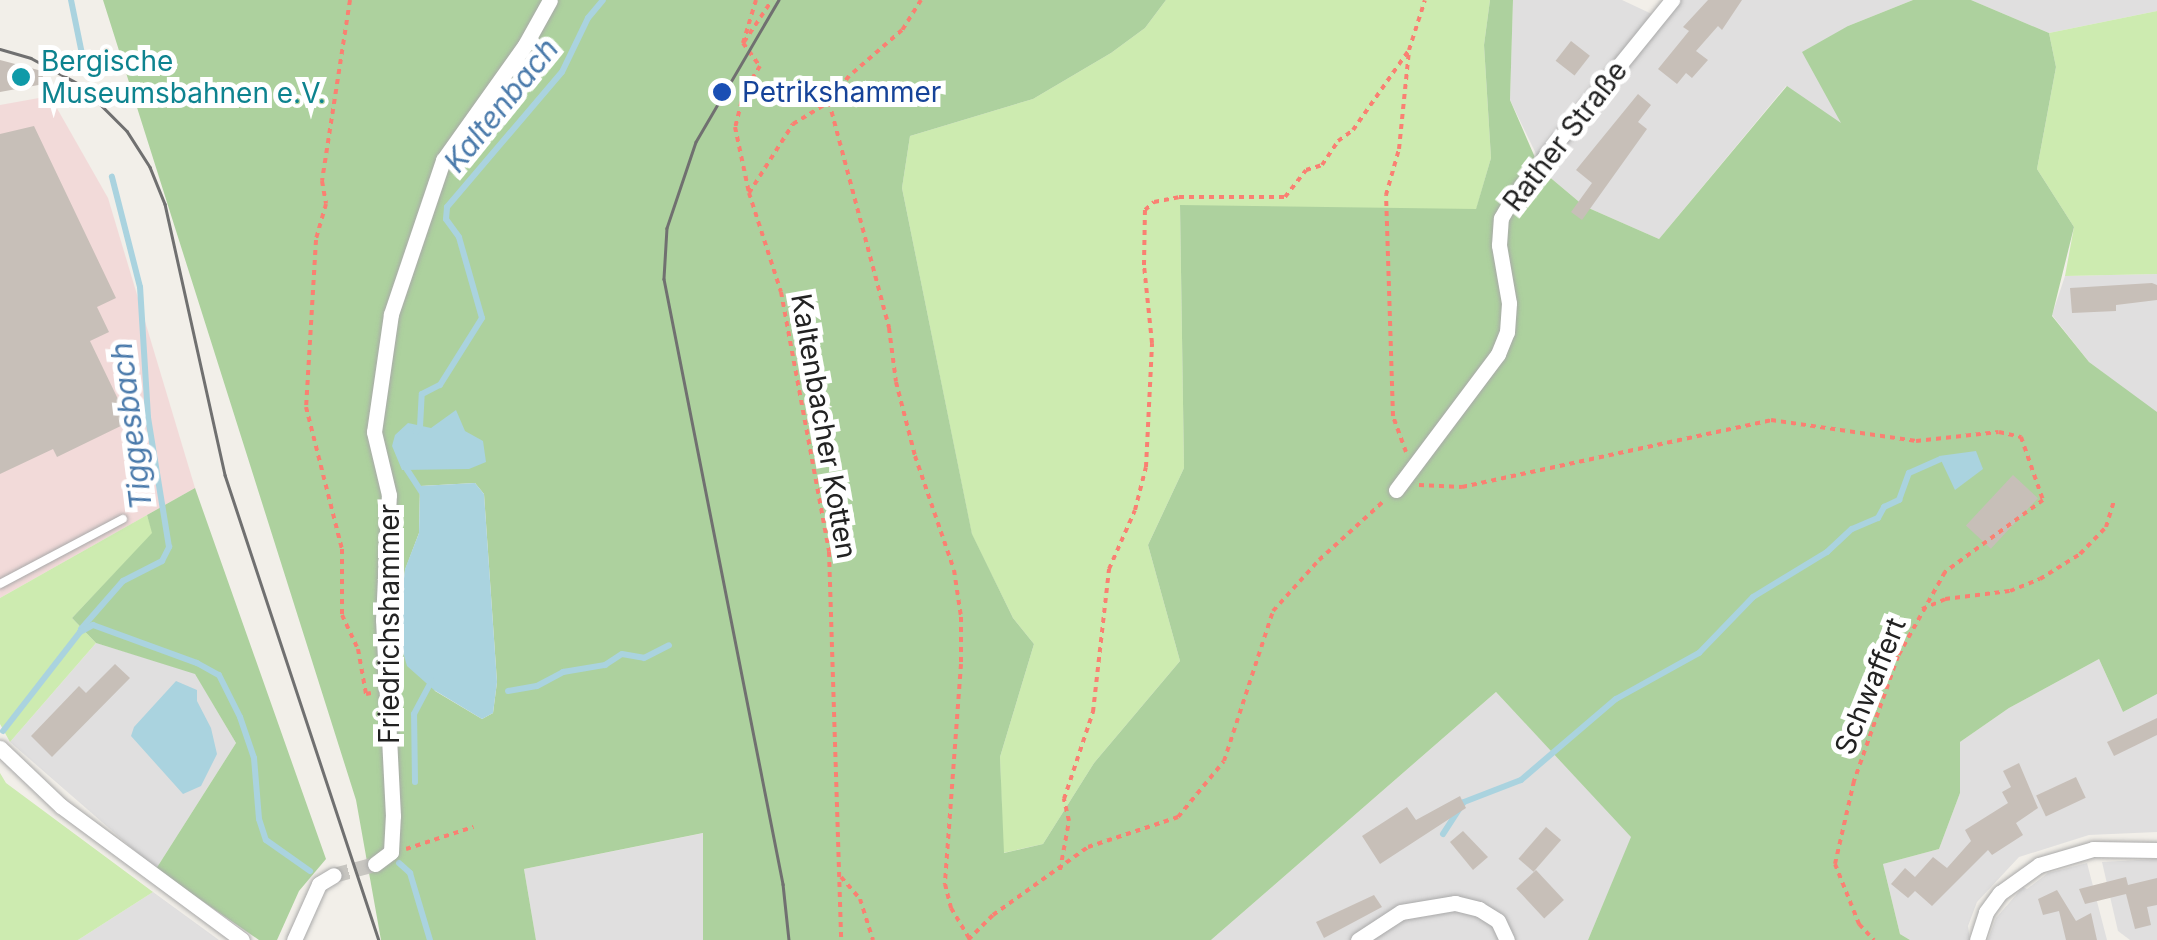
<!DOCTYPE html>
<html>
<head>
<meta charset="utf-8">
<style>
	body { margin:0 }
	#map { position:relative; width:2157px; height:940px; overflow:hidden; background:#f2efe9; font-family:Inter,sans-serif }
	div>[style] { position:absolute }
	.residential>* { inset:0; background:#e0dfdf }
	.commercial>* { inset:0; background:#f2dad9 }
	.grass>* { inset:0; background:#cdebb0 }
	.forest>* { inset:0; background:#add19e }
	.water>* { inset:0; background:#aad3df }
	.stream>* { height:6px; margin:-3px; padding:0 3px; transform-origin:3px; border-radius:3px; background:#aad3df }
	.building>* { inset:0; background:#c7bfb8; transform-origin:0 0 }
	.minor-tunnel>* { height:15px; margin-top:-7.5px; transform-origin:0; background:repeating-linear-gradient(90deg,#c8c6c1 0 15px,transparent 0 23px) }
	.path>* { height:4px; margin-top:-2px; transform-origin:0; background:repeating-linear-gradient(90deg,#fa8072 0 5px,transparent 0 10px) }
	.roads { filter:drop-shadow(0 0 2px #a9a9a9) drop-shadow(0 0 2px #a9a9a9) }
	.service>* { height:8px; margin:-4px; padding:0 4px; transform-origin:4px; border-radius:4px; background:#fff }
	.minor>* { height:15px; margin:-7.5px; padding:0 7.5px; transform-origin:7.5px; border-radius:7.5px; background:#fff }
	.tram>* { height:2.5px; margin:-1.25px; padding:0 1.25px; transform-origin:1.25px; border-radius:1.25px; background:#707070 }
	.dots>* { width:28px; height:28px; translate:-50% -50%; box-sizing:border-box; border:5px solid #fff; border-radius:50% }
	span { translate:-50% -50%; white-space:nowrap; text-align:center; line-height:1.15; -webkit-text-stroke:10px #fff; paint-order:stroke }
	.culture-label { font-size:28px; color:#0d838f }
	.left { translate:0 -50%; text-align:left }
	.transit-label { font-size:28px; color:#164399 }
	.street-label { font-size:28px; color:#222 }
	.water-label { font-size:30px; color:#4a7aab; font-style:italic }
</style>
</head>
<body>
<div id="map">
	<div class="residential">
		<i style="clip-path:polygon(1513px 0,1622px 0,1654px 15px,1538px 158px,1510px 100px)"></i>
		<i style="clip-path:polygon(1677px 0,1913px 0,1848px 26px,1842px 125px,1786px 86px,1659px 239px,1584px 206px,1540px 169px)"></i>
		<i style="clip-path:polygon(1971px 0,2157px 0,2157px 11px,2049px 33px)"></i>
		<i style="clip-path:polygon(2157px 274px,2157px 412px,2155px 412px,2089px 362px,2052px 315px,2065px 276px)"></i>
		<i style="clip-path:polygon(96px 643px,195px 673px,236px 743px,156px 869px,10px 742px)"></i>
		<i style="clip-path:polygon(2099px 659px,2123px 712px,2157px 694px,2157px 832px,2089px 835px,2019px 857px,1977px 902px,1968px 926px,1970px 940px,1910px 940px,1900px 934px,1883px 864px,1939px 849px,1960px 793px,1960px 742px,2009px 708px)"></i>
		<i style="clip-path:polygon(1496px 692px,1632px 837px,1588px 940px,1211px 940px)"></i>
		<i style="clip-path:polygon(704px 833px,703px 940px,536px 940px,524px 869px)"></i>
		<i style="clip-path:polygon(2157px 859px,2157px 940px,2130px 940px,2118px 931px,2102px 862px)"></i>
		<i style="clip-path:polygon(2087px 863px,2107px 940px,1988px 940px,1996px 918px,2023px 887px,2027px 889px,2048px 873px)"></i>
		<i style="clip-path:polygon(153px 892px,219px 940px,78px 940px)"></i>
	</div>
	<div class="commercial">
		<i style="clip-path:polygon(50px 96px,108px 198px,195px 488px,0 598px,0 105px)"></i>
	</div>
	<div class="grass">
		<i style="clip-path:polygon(1166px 0,1490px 0,1484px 45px,1491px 158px,1476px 210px,1180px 206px,1184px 468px,1148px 545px,1180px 661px,1094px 763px,1043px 844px,1003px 853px,1000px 757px,1034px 644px,1013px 618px,972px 535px,902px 188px,910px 136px,1033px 99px,1111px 53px,1145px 28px)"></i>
		<i style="clip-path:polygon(2157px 11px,2157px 274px,2065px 276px,2074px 227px,2037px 169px,2056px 67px,2049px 33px)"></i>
		<i style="clip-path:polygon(147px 515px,153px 533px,72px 618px,96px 643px,10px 742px,0 724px,0 598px)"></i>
		<i style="clip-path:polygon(0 773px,6px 783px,153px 892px,78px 940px,0 940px)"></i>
	</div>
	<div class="forest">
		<i style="clip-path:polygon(evenodd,103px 0,1166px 0,1145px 28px,1111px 53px,1033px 99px,910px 136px,902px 188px,972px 534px,1013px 618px,1034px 644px,1000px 757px,1004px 853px,1043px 844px,1094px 763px,1180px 661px,1148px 545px,1184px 468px,1180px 205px,1476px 209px,1491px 158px,1484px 45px,1490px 0,1513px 0,1510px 100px,1540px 169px,1584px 206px,1659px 239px,1787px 86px,1841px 123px,1802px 52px,1848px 26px,1913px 0,1971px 0,2049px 33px,2056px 67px,2037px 169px,2074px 227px,2052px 316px,2089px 362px,2157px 412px,2157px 694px,2123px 712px,2099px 659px,2009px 708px,1960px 742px,1960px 793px,1939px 849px,1883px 864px,1900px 934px,1910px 940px,1588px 940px,1631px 837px,1496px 692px,1211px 940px,703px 940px,703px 833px,524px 869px,536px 940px,381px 940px,356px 800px,103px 0,475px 483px,484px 494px,497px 682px,493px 713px,482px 719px,435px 691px,398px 614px,405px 570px,419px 533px,420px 486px,475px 483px)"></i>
		<i style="clip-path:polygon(195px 488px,326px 859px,299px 891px,277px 940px,259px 940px,156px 869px,236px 743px,195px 674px,96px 643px,72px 618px,152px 533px,147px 515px)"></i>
	</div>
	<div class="water">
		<i style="clip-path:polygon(456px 410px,465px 431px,483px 441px,486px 462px,469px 469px,402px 470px,392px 446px,395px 435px,408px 423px,431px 428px)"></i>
		<i style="clip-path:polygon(1976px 451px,1983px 469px,1955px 490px,1939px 456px)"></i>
		<i style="clip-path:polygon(475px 483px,484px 494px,497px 682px,493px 713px,482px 719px,434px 690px,407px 666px,398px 635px,405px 569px,419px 533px,420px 486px)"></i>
		<i style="clip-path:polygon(176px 681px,197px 690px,197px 701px,211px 728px,217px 754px,201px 786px,183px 794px,131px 736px,134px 727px)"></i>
	</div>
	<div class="stream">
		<i style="left:71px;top:0;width:65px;rotate:78.5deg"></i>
		<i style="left:416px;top:432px;width:6px;rotate:-51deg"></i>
		<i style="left:420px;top:427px;width:33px;rotate:-87deg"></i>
		<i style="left:422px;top:394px;width:20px;rotate:-27deg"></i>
		<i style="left:440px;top:385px;width:79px;rotate:-57.9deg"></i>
		<i style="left:482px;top:318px;width:84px;rotate:-105.9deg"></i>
		<i style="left:459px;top:237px;width:22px;rotate:-126deg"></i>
		<i style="left:446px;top:219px;width:12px;rotate:-85deg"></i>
		<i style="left:447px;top:207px;width:177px;rotate:-49.6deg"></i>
		<i style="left:562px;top:72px;width:60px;rotate:-64.3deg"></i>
		<i style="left:588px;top:18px;width:23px;rotate:-50deg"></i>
		<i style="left:404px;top:465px;width:33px;rotate:57deg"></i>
		<i style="left:81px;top:629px;width:64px;rotate:-48.8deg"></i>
		<i style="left:123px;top:581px;width:44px;rotate:-27.1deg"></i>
		<i style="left:162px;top:561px;width:16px;rotate:-63deg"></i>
		<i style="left:169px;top:547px;width:132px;rotate:-99.2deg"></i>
		<i style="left:148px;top:417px;width:130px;rotate:-93.5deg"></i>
		<i style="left:140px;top:287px;width:114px;rotate:-104.3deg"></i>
		<i style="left:508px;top:691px;width:29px;rotate:-10deg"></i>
		<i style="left:537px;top:686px;width:30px;rotate:-28deg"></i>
		<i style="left:563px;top:672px;width:43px;rotate:-9.5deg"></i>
		<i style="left:605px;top:665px;width:20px;rotate:-33deg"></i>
		<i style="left:622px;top:654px;width:22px;rotate:10deg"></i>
		<i style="left:644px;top:658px;width:28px;rotate:-27deg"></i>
		<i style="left:3px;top:731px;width:125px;rotate:-52.1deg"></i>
		<i style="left:80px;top:632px;width:15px;rotate:-28deg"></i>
		<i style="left:93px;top:625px;width:111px;rotate:20.1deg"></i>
		<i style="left:197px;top:663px;width:25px;rotate:29deg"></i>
		<i style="left:219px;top:675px;width:47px;rotate:63.4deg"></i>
		<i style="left:240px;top:717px;width:43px;rotate:71.1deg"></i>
		<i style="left:254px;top:758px;width:61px;rotate:85.3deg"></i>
		<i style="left:259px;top:819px;width:22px;rotate:72deg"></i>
		<i style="left:266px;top:840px;width:54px;rotate:35.2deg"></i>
		<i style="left:415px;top:782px;width:68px;rotate:-90.8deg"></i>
		<i style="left:414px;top:714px;width:38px;rotate:-62deg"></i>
		<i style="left:1443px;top:834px;width:38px;rotate:-57deg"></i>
		<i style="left:1464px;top:802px;width:61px;rotate:-21.1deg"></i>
		<i style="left:1521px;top:780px;width:125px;rotate:-40.5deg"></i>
		<i style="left:1616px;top:699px;width:95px;rotate:-29deg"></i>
		<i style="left:1699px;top:653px;width:78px;rotate:-46deg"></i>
		<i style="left:1753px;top:597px;width:87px;rotate:-31.3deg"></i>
		<i style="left:1827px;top:552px;width:34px;rotate:-43deg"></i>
		<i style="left:1852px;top:529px;width:28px;rotate:-23deg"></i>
		<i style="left:1878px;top:518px;width:13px;rotate:-61deg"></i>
		<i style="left:1884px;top:507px;width:17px;rotate:-25deg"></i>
		<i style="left:1899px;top:500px;width:29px;rotate:-70deg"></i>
		<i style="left:1909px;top:473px;width:34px;rotate:-24deg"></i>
		<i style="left:399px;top:863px;width:15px;rotate:42deg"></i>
		<i style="left:410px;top:873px;width:70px;rotate:73.4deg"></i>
	</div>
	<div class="building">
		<i style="clip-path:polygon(1708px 0,1742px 0,1722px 30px,1718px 26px,1696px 51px,1708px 60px,1692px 78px,1686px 73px,1677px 84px,1658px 69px,1689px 31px,1683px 27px)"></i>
		<i style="left:1571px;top:41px;width:24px;height:25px;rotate:38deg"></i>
		<i style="clip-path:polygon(0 60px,42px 71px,44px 84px,0 92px)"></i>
		<i style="clip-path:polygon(1638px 94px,1651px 105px,1638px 122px,1647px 129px,1582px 220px,1571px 212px,1592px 183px,1576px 170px)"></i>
		<i style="clip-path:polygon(34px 126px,116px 298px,97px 307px,109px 332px,90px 341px,129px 422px,57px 457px,53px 449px,0 474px,0 134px)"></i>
		<i style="clip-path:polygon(2152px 283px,2157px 285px,2157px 300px,2116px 305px,2116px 311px,2072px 313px,2070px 288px)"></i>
		<i style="left:2013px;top:475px;width:34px;height:69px;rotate:43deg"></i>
		<i style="clip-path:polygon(115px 664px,130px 678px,52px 757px,31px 736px,79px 686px,86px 693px)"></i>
		<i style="clip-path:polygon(2157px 718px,2157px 735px,2114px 756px,2107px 742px)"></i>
		<i style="clip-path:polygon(2019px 763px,2038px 808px,2016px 823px,2023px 835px,1992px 855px,1988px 850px,1932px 906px,1915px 891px,1908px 898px,1891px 884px,1905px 868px,1915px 877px,1933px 857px,1947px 868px,1971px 841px,1965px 830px,2008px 803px,2002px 792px,2011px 787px,2003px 771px)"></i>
		<i style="left:2076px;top:777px;width:23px;height:44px;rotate:65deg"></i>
		<i style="clip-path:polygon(1460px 796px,1466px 808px,1380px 864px,1362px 836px,1407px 807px,1416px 820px)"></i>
		<i style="left:1546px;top:827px;width:20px;height:42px;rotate:41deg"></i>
		<i style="clip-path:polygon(1463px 831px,1488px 857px,1473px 870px,1450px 842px)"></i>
		<i style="left:1536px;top:870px;width:41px;height:27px;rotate:47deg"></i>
		<i style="clip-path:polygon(2126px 877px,2128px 885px,2157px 878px,2157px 905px,2147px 907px,2151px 925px,2135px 929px,2126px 894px,2085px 904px,2079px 889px)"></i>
		<i style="clip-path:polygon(2057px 890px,2076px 921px,2091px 913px,2097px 940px,2066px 940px,2059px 911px,2043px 915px,2038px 899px)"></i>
		<i style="clip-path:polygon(1374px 895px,1382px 907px,1324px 938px,1316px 922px)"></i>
	</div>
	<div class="minor-tunnel">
		<i style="left:334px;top:875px;width:42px;rotate:-15deg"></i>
	</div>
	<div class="path">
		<i style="left:350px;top:0;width:183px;rotate:98.8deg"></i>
		<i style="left:322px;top:181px;width:23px;rotate:80deg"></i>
		<i style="left:326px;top:204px;width:37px;rotate:106deg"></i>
		<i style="left:316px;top:240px;width:167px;rotate:93.4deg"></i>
		<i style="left:306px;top:407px;width:146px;rotate:75.8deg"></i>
		<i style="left:342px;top:549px;width:66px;rotate:90deg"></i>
		<i style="left:342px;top:615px;width:38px;rotate:65deg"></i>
		<i style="left:358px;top:649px;width:46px;rotate:79.9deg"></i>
		<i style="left:366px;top:694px;width:5px;rotate:-11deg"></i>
		<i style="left:756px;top:0;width:45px;rotate:106.8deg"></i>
		<i style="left:743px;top:43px;width:29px;rotate:54deg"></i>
		<i style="left:760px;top:66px;width:31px;rotate:122deg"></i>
		<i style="left:744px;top:92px;width:36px;rotate:104deg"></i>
		<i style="left:735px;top:127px;width:67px;rotate:78deg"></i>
		<i style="left:749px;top:193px;width:104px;rotate:72.1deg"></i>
		<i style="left:781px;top:292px;width:264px;rotate:79.5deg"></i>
		<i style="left:829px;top:552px;width:388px;rotate:88.2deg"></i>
		<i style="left:921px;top:0;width:36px;rotate:122deg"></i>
		<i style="left:902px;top:30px;width:70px;rotate:139deg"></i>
		<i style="left:849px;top:76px;width:33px;rotate:128deg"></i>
		<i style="left:829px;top:102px;width:234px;rotate:75.1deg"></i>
		<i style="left:889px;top:328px;width:54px;rotate:82.6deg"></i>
		<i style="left:896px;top:382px;width:76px;rotate:75.6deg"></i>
		<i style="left:915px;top:456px;width:120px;rotate:71.1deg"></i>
		<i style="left:954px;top:570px;width:48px;rotate:81.5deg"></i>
		<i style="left:961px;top:617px;width:47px;rotate:90deg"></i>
		<i style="left:961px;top:664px;width:221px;rotate:94.2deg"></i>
		<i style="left:945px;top:884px;width:25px;rotate:76deg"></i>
		<i style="left:951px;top:908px;width:35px;rotate:59deg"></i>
		<i style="left:744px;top:42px;width:50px;rotate:-56.3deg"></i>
		<i style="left:749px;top:193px;width:82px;rotate:-57.5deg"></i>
		<i style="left:793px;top:124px;width:42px;rotate:-31.4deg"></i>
		<i style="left:1406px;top:452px;width:38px;rotate:-110deg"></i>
		<i style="left:1393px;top:416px;width:221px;rotate:-91.8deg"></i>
		<i style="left:1386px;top:195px;width:48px;rotate:-74.2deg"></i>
		<i style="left:1399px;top:149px;width:100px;rotate:-84.2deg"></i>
		<i style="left:1409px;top:50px;width:52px;rotate:-72.3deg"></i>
		<i style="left:1419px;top:485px;width:43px;rotate:2.7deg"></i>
		<i style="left:1462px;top:487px;width:316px;rotate:-12.2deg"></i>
		<i style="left:1771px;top:420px;width:147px;rotate:8.2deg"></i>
		<i style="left:1916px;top:441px;width:83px;rotate:-6.2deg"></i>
		<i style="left:1999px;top:432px;width:23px;rotate:13deg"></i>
		<i style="left:2021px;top:437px;width:67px;rotate:70.8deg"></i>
		<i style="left:2043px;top:500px;width:122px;rotate:143.7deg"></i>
		<i style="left:1945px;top:572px;width:96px;rotate:119.2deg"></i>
		<i style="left:1898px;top:656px;width:133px;rotate:109.4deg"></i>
		<i style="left:1854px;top:781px;width:85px;rotate:102.9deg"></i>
		<i style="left:1835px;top:864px;width:65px;rotate:68.2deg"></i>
		<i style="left:1859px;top:924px;width:22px;rotate:47deg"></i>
		<i style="left:1922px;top:609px;width:25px;rotate:-23deg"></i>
		<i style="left:1945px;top:599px;width:65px;rotate:-7deg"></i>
		<i style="left:2010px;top:591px;width:32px;rotate:-22deg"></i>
		<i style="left:2040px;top:579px;width:47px;rotate:-32deg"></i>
		<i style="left:2080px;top:554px;width:37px;rotate:-46deg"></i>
		<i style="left:2106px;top:527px;width:27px;rotate:-73deg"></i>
		<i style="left:406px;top:849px;width:71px;rotate:-18.2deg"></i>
		<i style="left:1060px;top:870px;width:50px;rotate:-79.6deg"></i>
		<i style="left:1069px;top:821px;width:23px;rotate:-103deg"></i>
		<i style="left:1064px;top:799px;width:92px;rotate:-71.6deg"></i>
		<i style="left:1093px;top:712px;width:144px;rotate:-83.6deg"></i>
		<i style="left:1109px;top:569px;width:64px;rotate:-66.2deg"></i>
		<i style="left:1135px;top:510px;width:44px;rotate:-75.7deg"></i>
		<i style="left:1146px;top:467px;width:124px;rotate:-87.2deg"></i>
		<i style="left:1152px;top:343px;width:78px;rotate:-95.9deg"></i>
		<i style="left:1144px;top:265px;width:55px;rotate:-89deg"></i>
		<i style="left:1145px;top:210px;width:12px;rotate:-42deg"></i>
		<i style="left:1154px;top:202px;width:25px;rotate:-11deg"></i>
		<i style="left:1179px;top:197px;width:106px"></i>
		<i style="left:1285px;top:197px;width:34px;rotate:-52deg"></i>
		<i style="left:1306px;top:170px;width:17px;rotate:-17deg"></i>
		<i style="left:1322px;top:165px;width:29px;rotate:-56deg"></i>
		<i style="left:1338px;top:141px;width:19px;rotate:-36deg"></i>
		<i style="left:1353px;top:130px;width:98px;rotate:-55deg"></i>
		<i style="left:841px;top:877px;width:29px;rotate:49deg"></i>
		<i style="left:860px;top:899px;width:43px;rotate:72.4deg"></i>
		<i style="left:968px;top:940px;width:35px;rotate:-45deg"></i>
		<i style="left:993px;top:915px;width:117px;rotate:-35.6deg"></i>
		<i style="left:1088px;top:847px;width:95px;rotate:-18.4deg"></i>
		<i style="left:1178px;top:817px;width:72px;rotate:-50.6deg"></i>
		<i style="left:1224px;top:761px;width:158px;rotate:-71.9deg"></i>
		<i style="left:1273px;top:611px;width:69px;rotate:-48deg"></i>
		<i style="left:1319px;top:560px;width:89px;rotate:-42.3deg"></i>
	</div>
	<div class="roads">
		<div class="service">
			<i style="left:0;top:584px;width:139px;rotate:-27.9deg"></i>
		</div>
		<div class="minor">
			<i style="left:1396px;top:490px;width:170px;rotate:-53.1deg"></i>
			<i style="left:1498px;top:354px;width:24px;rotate:-68deg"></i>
			<i style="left:1507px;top:332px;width:29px;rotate:-86deg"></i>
			<i style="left:1509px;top:303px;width:59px;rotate:-99.8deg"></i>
			<i style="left:1499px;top:245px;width:27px;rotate:-86deg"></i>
			<i style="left:1501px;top:218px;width:28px;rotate:-60deg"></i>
			<i style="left:1515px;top:194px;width:250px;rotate:-51deg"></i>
			<i style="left:0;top:748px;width:84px;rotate:43.6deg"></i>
			<i style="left:61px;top:806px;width:225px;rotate:36.5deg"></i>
			<i style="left:375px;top:864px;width:20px;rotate:-37deg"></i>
			<i style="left:391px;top:852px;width:36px;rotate:-87deg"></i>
			<i style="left:393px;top:816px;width:196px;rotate:-92.9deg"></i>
			<i style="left:383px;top:620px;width:125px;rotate:-87.3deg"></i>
			<i style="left:389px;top:495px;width:65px;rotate:-103.4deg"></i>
			<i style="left:374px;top:432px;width:119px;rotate:-81.8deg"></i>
			<i style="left:391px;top:314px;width:163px;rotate:-71.3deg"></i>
			<i style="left:443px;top:160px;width:141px;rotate:-54.5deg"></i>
			<i style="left:525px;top:45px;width:51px;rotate:-60.9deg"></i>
			<i style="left:294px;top:940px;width:61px;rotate:-65.9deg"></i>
			<i style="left:319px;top:884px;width:17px;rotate:-31deg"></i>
			<i style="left:1358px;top:940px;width:51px;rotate:-33.1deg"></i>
			<i style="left:1401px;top:912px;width:55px;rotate:-9.5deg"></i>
			<i style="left:1455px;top:903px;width:25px;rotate:14deg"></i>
			<i style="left:1479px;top:909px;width:22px;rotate:32deg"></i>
			<i style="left:1498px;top:921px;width:21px;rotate:65deg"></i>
			<i style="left:1977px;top:940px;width:29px;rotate:-72deg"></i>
			<i style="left:1986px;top:912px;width:24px;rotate:-54deg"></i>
			<i style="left:2000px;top:893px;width:48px;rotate:-35.7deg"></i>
			<i style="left:2039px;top:865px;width:56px;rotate:-16.5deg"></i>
			<i style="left:2093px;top:849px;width:64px;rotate:0.9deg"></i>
		</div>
	</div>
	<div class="tram">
		<i style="left:779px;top:0;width:164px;rotate:120.3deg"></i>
		<i style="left:696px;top:142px;width:91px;rotate:108.6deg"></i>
		<i style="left:667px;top:228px;width:51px;rotate:93.4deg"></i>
		<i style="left:664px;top:279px;width:617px;rotate:78.87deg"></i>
		<i style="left:783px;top:884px;width:56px;rotate:83.9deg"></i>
		<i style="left:0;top:49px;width:32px;rotate:16deg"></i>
		<i style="left:31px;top:58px;width:57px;rotate:28.4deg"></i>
		<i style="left:81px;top:85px;width:65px;rotate:45deg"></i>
		<i style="left:127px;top:131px;width:43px;rotate:57.4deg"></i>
		<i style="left:150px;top:167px;width:40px;rotate:68deg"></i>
		<i style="left:165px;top:204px;width:278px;rotate:77.5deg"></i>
		<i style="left:225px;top:475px;width:490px;rotate:71.7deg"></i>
	</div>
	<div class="dots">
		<i style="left:21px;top:77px;background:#0f9aa8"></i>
		<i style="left:722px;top:92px;background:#1a4fb4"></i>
	</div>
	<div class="culture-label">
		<span class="left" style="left:41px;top:77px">Bergische<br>Museumsbahnen e.V.</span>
	</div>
	<div class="transit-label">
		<span class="left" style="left:742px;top:92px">Petrikshammer</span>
	</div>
	<div class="street-label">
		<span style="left:1565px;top:136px;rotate:-52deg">Rather Straße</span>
		<span style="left:824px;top:426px;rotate:80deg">Kaltenbacher Kotten</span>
		<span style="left:389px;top:624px;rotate:-90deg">Friedrichshammer</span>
		<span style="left:1870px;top:686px;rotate:-68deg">Schwaffert</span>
	</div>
	<div class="water-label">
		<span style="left:501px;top:105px;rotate:-51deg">Kaltenbach</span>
		<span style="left:131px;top:426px;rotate:-97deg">Tiggesbach</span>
	</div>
</div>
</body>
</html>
